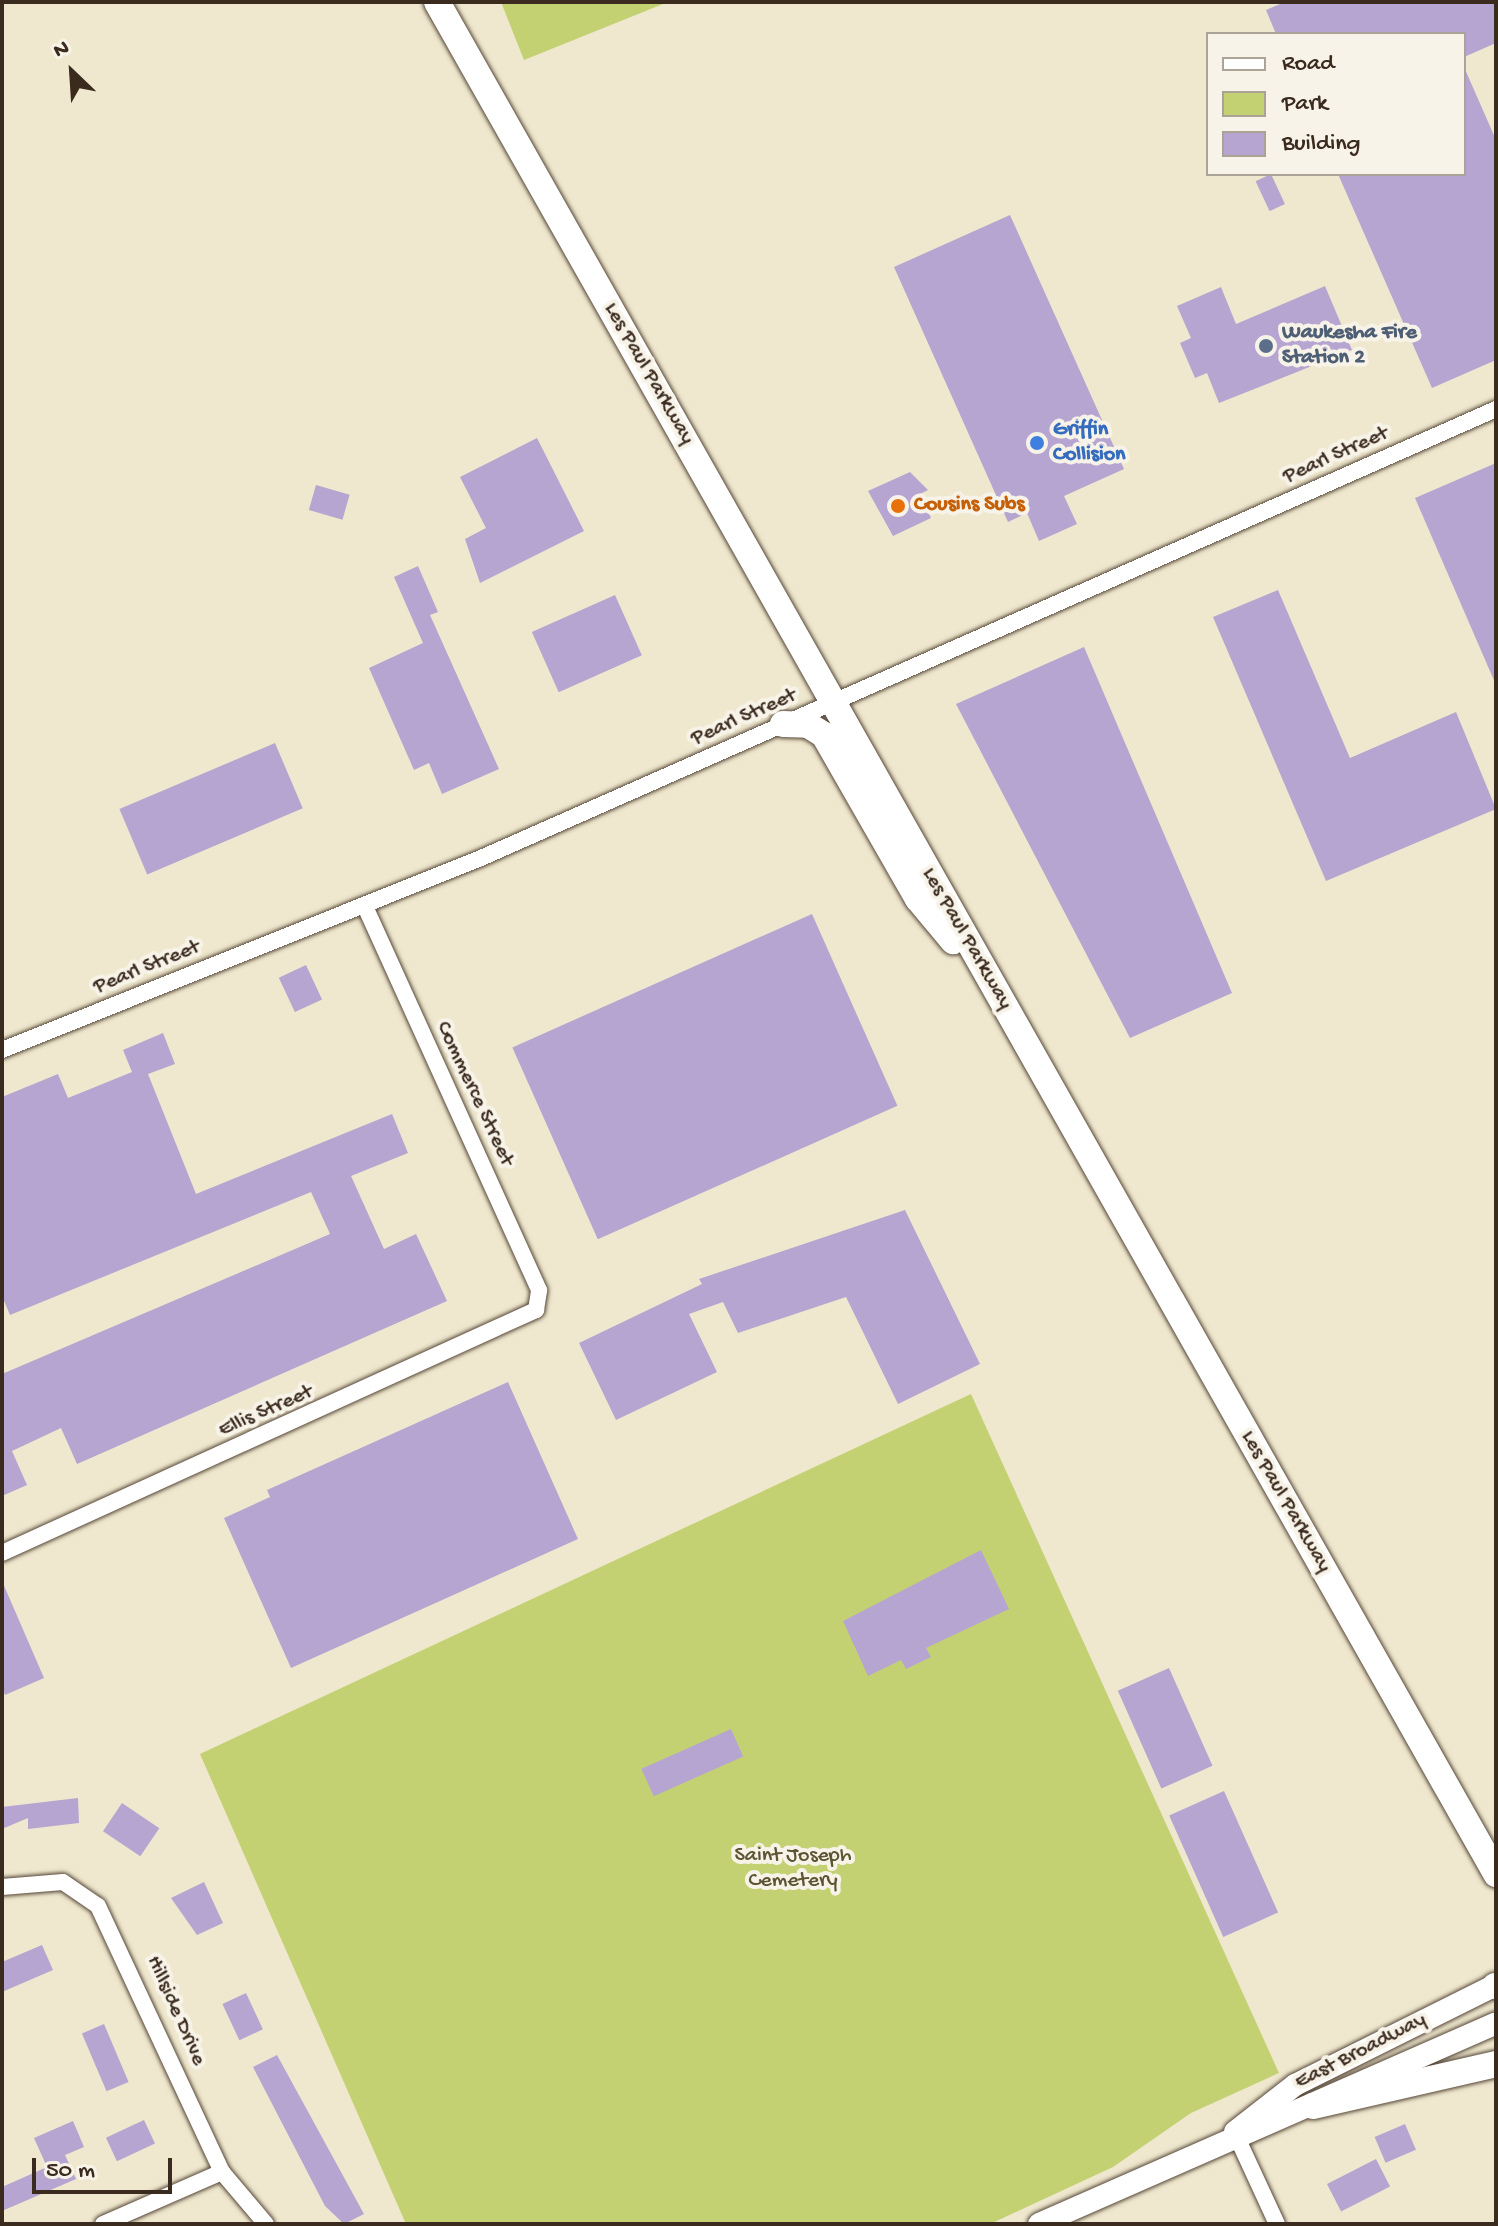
<!DOCTYPE html>
<html>
<head>
<meta charset="utf-8">
<style>
	body { margin:0 }
	#map { position:relative; width:1498px; height:2226px; overflow:hidden; background:#efe8ce; font-family:"Gochi Hand",sans-serif }
	div>[style] { position:absolute }
	.green>* { inset:0; background:#c3d173 }
	.building>* { inset:0; background:#b6a5d1; transform-origin:0 0 }
	.roads { filter:drop-shadow(0 0 2px #564638) drop-shadow(0 0 2px #564638) }
	.street>* { height:16px; margin:-8px; padding:0 8px; transform-origin:8px; border-radius:8px; background:#fff }
	.secondary>* { height:22px; margin:-11px; padding:0 11px; transform-origin:11px; border-radius:11px; background:#fff }
	.primary>* { height:26px; margin:-13px; padding:0 13px; transform-origin:13px; border-radius:13px; background:#fff }
	.dots>* { width:22px; height:22px; translate:-50% -50%; box-sizing:border-box; border:4px solid #f7f3e8; border-radius:50% }
	span { translate:-50% -50%; white-space:nowrap; text-align:center; line-height:1.15; -webkit-text-stroke:8px #f7f3e8; paint-order:stroke }
	.service-label { font-size:22px; color:#4e5e75; font-weight:700 }
	.left { translate:0 -50%; text-align:left }
	.street-label { font-size:22px; color:#3b2a1e }
	.shop-label { font-size:22px; color:#366cbe; font-weight:700 }
	.food-label { font-size:22px; color:#c56008; font-weight:700 }
	.park-label { font-size:22px; color:#5d5433 }
	.frame { position:absolute; inset:0; border:4px solid #3b2a1e; pointer-events:none }
	.legend { position:absolute; left:1206px; top:32px; width:260px; height:144px; box-sizing:border-box; background:#f7f3e8; border:2px solid #aca397; margin:0; padding:10px 14px; list-style:none; font-size:24px; color:#3b2a1e }
	.legend li { display:flex; align-items:center; gap:16px; height:40px }
	.legend b { width:40px; border:2px solid #aca397 }
	.north { position:absolute; left:32px; top:32px; width:80px; height:80px; -webkit-text-stroke:6px #f7f3e8; paint-order:stroke; rotate:335deg; font-size:22px; font-weight:700; line-height:32px; text-align:center; color:#3b2a1e }
	.north::after { content:''; display:block; margin:auto; width:28px; height:36px; background:#3b2a1e; clip-path:polygon(50% 0,100% 100%,50% 72%,0 100%) }
	.scale { position:absolute; left:32px; top:2158px; width:140px; height:36px; box-sizing:border-box; border:4px solid #3b2a1e; border-top:0; padding-left:10px; font-size:24px; line-height:28px; white-space:nowrap; color:#3b2a1e; -webkit-text-stroke:6px #f7f3e8; paint-order:stroke }
</style>
</head>
<body>
<div id="map">
	<div class="green">
		<i style="clip-path:polygon(501px 2px,668px 2px,524px 60px)"></i>
		<i style="clip-path:polygon(971px 1394px,1279px 2073px,1191px 2113px,1113px 2167px,990px 2224px,406px 2224px,200px 1754px)"></i>
	</div>
	<div class="building">
		<i style="clip-path:polygon(1285px 2px,1496px 2px,1496px 43px,1464px 57px,1464px 34px,1276px 34px,1266px 10px)"></i>
		<i style="clip-path:polygon(1464px 67px,1496px 140px,1496px 360px,1432px 388px,1338px 174px,1464px 174px)"></i>
		<i style="left:1271px;top:174px;width:33px;height:17px;rotate:65deg"></i>
		<i style="clip-path:polygon(1010px 215px,1124px 469px,1064px 496px,1077px 524px,1039px 541px,1027px 513px,1008px 522px,894px 267px)"></i>
		<i style="clip-path:polygon(1325px 286px,1352px 350px,1219px 403px,1207px 373px,1195px 378px,1180px 343px,1191px 338px,1177px 306px,1221px 287px,1236px 324px)"></i>
		<i style="clip-path:polygon(537px 438px,584px 531px,480px 583px,465px 539px,486px 528px,460px 477px)"></i>
		<i style="clip-path:polygon(1496px 463px,1496px 685px,1415px 498px)"></i>
		<i style="clip-path:polygon(910px 472px,928px 490px,920px 494px,931px 518px,893px 536px,868px 491px)"></i>
		<i style="left:316px;top:485px;width:35px;height:26px;rotate:16deg"></i>
		<i style="clip-path:polygon(418px 566px,438px 612px,430px 615px,499px 769px,442px 794px,429px 763px,414px 770px,369px 668px,423px 643px,394px 577px)"></i>
		<i style="clip-path:polygon(1278px 590px,1350px 758px,1456px 712px,1496px 809px,1326px 881px,1213px 617px)"></i>
		<i style="left:615px;top:595px;width:66px;height:91px;rotate:66deg"></i>
		<i style="clip-path:polygon(1084px 647px,1232px 993px,1130px 1038px,956px 704px)"></i>
		<i style="left:275px;top:743px;width:71px;height:169px;rotate:67deg"></i>
		<i style="left:812px;top:914px;width:210px;height:328px;rotate:66deg"></i>
		<i style="left:306px;top:965px;width:38px;height:30px;rotate:65deg"></i>
		<i style="clip-path:polygon(163px 1033px,175px 1064px,148px 1074px,196px 1194px,392px 1114px,408px 1153px,351px 1176px,384px 1249px,416px 1234px,447px 1301px,77px 1464px,61px 1428px,12px 1451px,27px 1485px,2px 1496px,2px 1374px,330px 1234px,311px 1192px,10px 1315px,2px 1296px,2px 1097px,58px 1074px,68px 1098px,132px 1072px,123px 1050px)"></i>
		<i style="clip-path:polygon(905px 1210px,980px 1364px,898px 1404px,846px 1297px,738px 1333px,723px 1302px,689px 1314px,717px 1372px,616px 1420px,579px 1343px,702px 1284px,699px 1279px)"></i>
		<i style="clip-path:polygon(508px 1382px,578px 1539px,291px 1668px,224px 1518px,270px 1497px,267px 1490px)"></i>
		<i style="clip-path:polygon(981px 1550px,1009px 1609px,926px 1648px,931px 1657px,906px 1669px,901px 1660px,868px 1676px,843px 1621px)"></i>
		<i style="clip-path:polygon(2px 1581px,44px 1678px,5px 1695px,2px 1687px)"></i>
		<i style="left:1169px;top:1668px;width:107px;height:56px;rotate:66deg"></i>
		<i style="left:731px;top:1729px;width:30px;height:98px;rotate:66deg"></i>
		<i style="left:1224px;top:1791px;width:133px;height:60px;rotate:66deg"></i>
		<i style="clip-path:polygon(78px 1798px,79px 1823px,28px 1829px,28px 1818px,2px 1829px,2px 1807px)"></i>
		<i style="left:122px;top:1803px;width:45px;height:34px;rotate:34deg"></i>
		<i style="clip-path:polygon(204px 1882px,223px 1923px,197px 1935px,171px 1898px)"></i>
		<i style="clip-path:polygon(42px 1945px,53px 1970px,2px 1992px,2px 1962px)"></i>
		<i style="left:246px;top:1993px;width:40px;height:26px;rotate:65deg"></i>
		<i style="left:104px;top:2024px;width:63px;height:24px;rotate:67deg"></i>
		<i style="clip-path:polygon(277px 2055px,364px 2214px,344px 2224px,325px 2206px,253px 2067px)"></i>
		<i style="left:144px;top:2120px;width:26px;height:42px;rotate:65deg"></i>
		<i style="clip-path:polygon(73px 2121px,84px 2147px,65px 2155px,76px 2179px,2px 2211px,2px 2187px,47px 2167px,34px 2138px)"></i>
		<i style="left:1405px;top:2124px;width:28px;height:33px;rotate:67deg"></i>
		<i style="left:1376px;top:2159px;width:31px;height:55px;rotate:63deg"></i>
	</div>
	<div class="roads">
		<div class="street">
			<i style="left:2px;top:1050px;width:516px;rotate:-21.84deg"></i>
			<i style="left:481px;top:858px;width:1110px;rotate:-23.86deg"></i>
			<i style="left:2px;top:1553px;width:587px;rotate:-24.47deg"></i>
			<i style="left:536px;top:1310px;width:20px;rotate:-81deg"></i>
			<i style="left:539px;top:1290px;width:422px;rotate:-114.4deg"></i>
			<i style="left:2px;top:1887px;width:61px;rotate:-4.7deg"></i>
			<i style="left:63px;top:1882px;width:42px;rotate:34.4deg"></i>
			<i style="left:98px;top:1906px;width:293px;rotate:65deg"></i>
			<i style="left:222px;top:2172px;width:68px;rotate:49.8deg"></i>
			<i style="left:1235px;top:2133px;width:100px;rotate:65.2deg"></i>
			<i style="left:103px;top:2224px;width:130px;rotate:-23.6deg"></i>
		</div>
		<div class="secondary">
			<i style="left:1235px;top:2132px;width:76px;rotate:-38.1deg"></i>
			<i style="left:1295px;top:2085px;width:225px;rotate:-26.5deg"></i>
			<i style="left:1039px;top:2224px;width:499px;rotate:-23.7deg"></i>
		</div>
		<div class="primary">
			<i style="left:437px;top:2px;width:2151px;rotate:60.5deg"></i>
			<i style="left:783px;top:724px;width:25px;rotate:2deg"></i>
			<i style="left:808px;top:725px;width:19px;rotate:32deg"></i>
			<i style="left:824px;top:735px;width:189px;rotate:60.2deg"></i>
			<i style="left:918px;top:899px;width:55px;rotate:50.2deg"></i>
			<i style="left:1495px;top:1986px;width:1px"></i>
			<i style="left:1313px;top:2106px;width:188px;rotate:-12.9deg"></i>
		</div>
	</div>
	<div class="dots">
		<i style="left:1266px;top:346px;background:#5c6f8a"></i>
		<i style="left:1037px;top:443px;background:#3f7fe0"></i>
		<i style="left:898px;top:506px;background:#e8710a"></i>
	</div>
	<div class="service-label">
		<span class="left" style="left:1282px;top:346px">Waukesha Fire<br>Station 2</span>
	</div>
	<div class="street-label">
		<span style="left:648px;top:374px;rotate:60deg">Les Paul Parkway</span>
		<span style="left:1336px;top:456px;rotate:-24deg">Pearl Street</span>
		<span style="left:744px;top:718px;rotate:-24deg">Pearl Street</span>
		<span style="left:966px;top:939px;rotate:60deg">Les Paul Parkway</span>
		<span style="left:147px;top:968px;rotate:-22deg">Pearl Street</span>
		<span style="left:474px;top:1094px;rotate:65deg">Commerce Street</span>
		<span style="left:266px;top:1412px;rotate:-24deg">Ellis Street</span>
		<span style="left:1285px;top:1502px;rotate:60deg">Les Paul Parkway</span>
		<span style="left:175px;top:2011px;rotate:66deg">Hillside Drive</span>
		<span style="left:1361px;top:2052px;rotate:-27deg">East Broadway</span>
	</div>
	<div class="shop-label">
		<span class="left" style="left:1053px;top:443px">Griffin<br>Collision</span>
	</div>
	<div class="food-label">
		<span class="left" style="left:914px;top:506px">Cousins Subs</span>
	</div>
	<div class="park-label">
		<span style="left:793px;top:1869px">Saint Joseph<br>Cemetery</span>
	</div>
	<div class="frame"></div>
	<ul class="legend">
	<li><b style="height:10px;background:#fff"></b>Road</li>
	<li><b style="height:22px;background:#c3d173"></b>Park</li>
	<li><b style="height:22px;background:#b6a5d1"></b>Building</li>
	</ul>
	<div class="north">N</div>
	<div class="scale">50 m</div>
</div>
</body>
</html>
